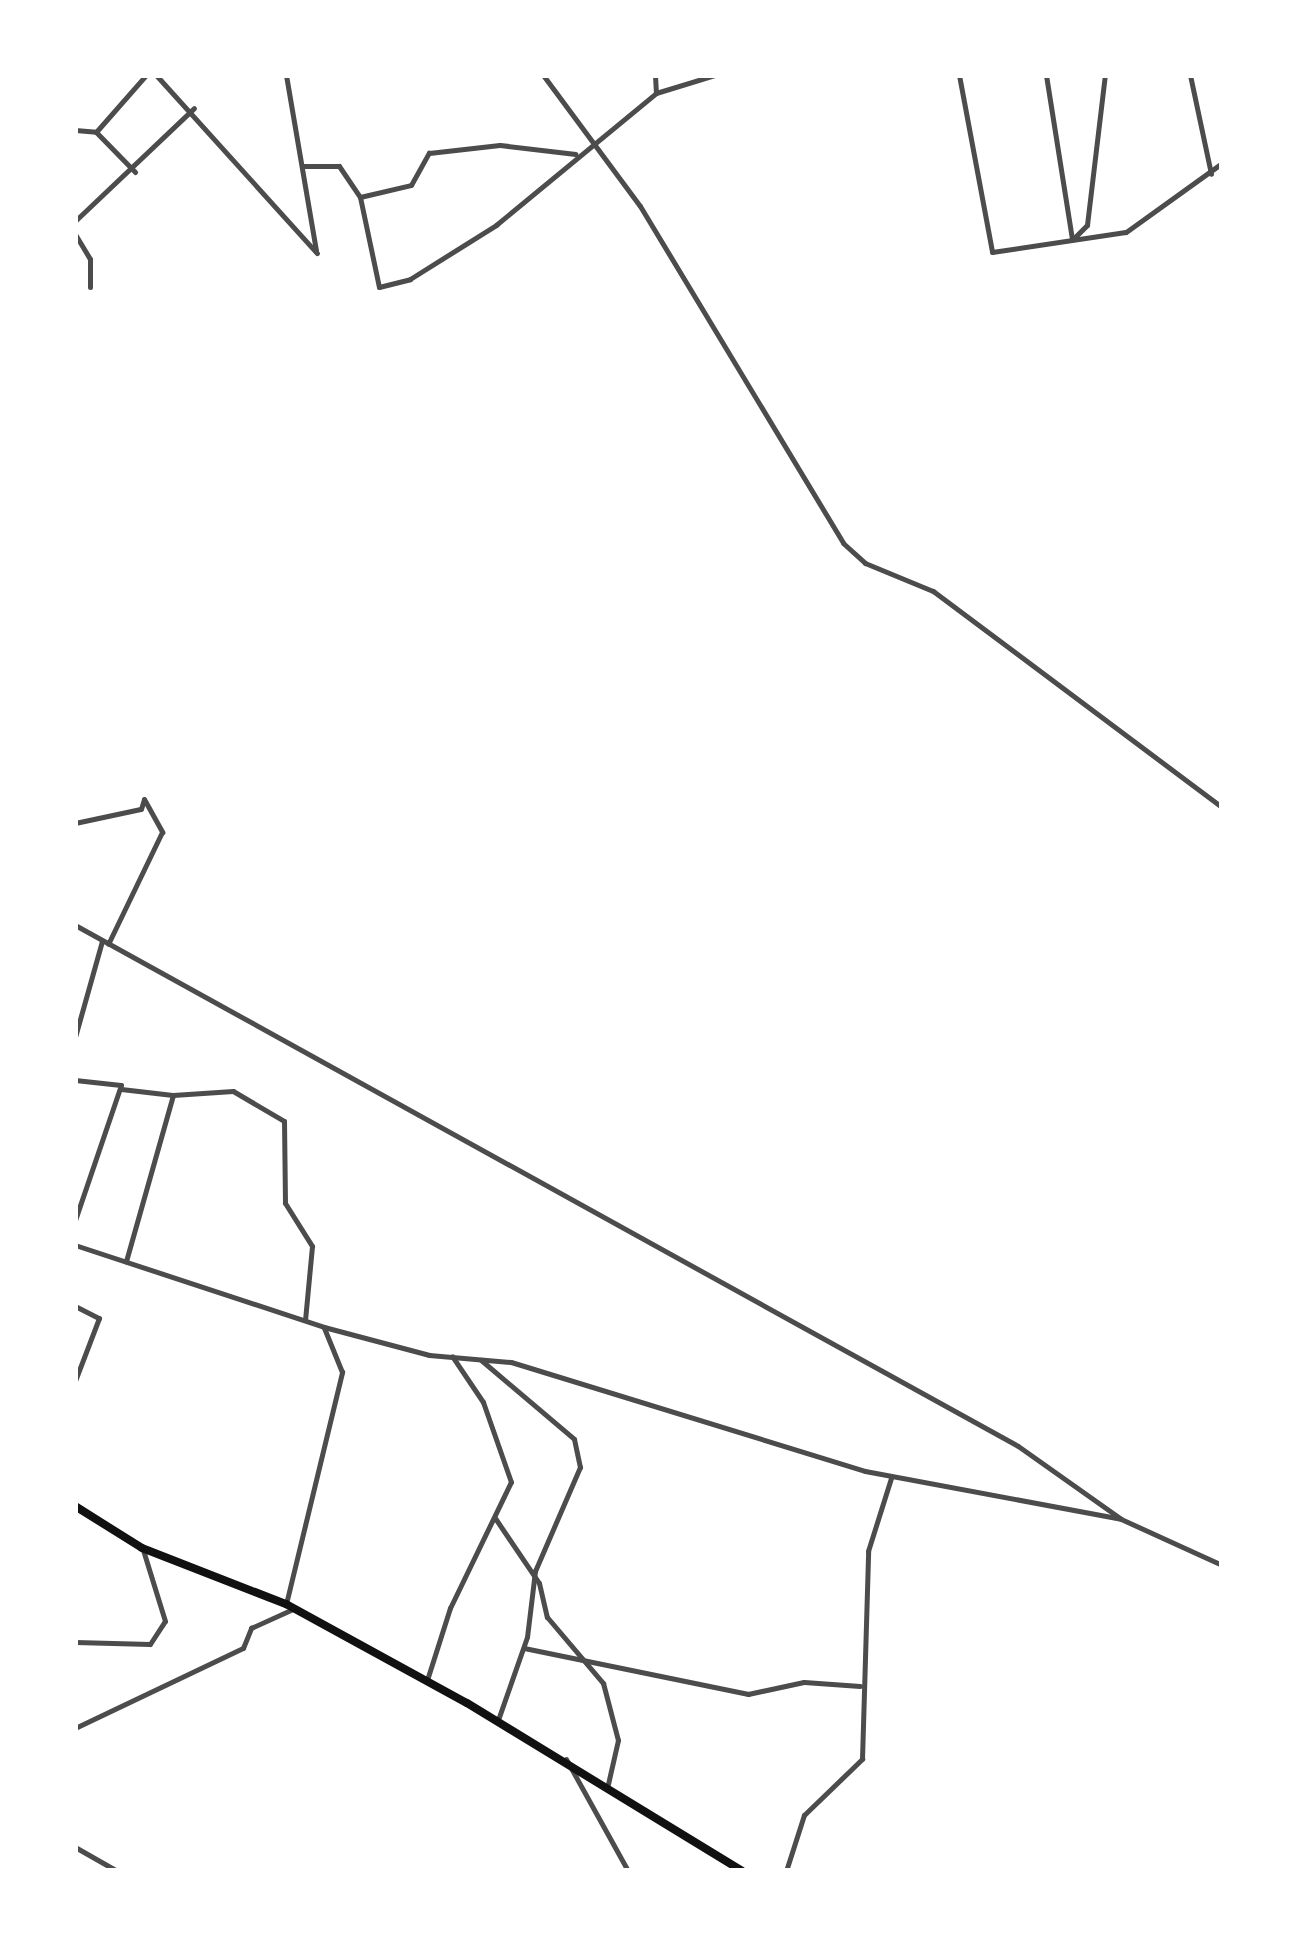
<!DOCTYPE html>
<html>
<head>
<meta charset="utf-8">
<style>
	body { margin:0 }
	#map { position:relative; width:1297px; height:1946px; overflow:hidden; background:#fff; font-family:"PT Sans",sans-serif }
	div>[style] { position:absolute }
	.minor>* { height:5px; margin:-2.5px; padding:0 2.5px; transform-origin:2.5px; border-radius:2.5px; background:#4c4c4c }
	.secondary>* { height:8px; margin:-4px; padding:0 4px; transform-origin:4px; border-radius:4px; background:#111 }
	span { translate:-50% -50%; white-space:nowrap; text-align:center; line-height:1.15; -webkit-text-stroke:8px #fff; paint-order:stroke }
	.frame { position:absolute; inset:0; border:78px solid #fff; pointer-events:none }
</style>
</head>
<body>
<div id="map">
	<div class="minor">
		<i style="left:156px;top:75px;width:240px;rotate:47.9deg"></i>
		<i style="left:286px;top:75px;width:178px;rotate:80.3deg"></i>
		<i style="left:543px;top:75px;width:163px;rotate:53.5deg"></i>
		<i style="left:640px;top:206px;width:393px;rotate:58.9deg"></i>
		<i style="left:843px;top:543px;width:30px;rotate:42deg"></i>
		<i style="left:865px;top:563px;width:74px;rotate:22.4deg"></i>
		<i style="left:933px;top:591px;width:361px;rotate:36.8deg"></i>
		<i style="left:655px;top:75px;width:17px;rotate:87deg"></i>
		<i style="left:959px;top:75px;width:180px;rotate:79.4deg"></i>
		<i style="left:992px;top:252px;width:135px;rotate:-8.5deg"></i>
		<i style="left:1126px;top:232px;width:118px;rotate:-35.7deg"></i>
		<i style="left:1046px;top:75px;width:166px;rotate:81deg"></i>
		<i style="left:1190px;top:75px;width:101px;rotate:78deg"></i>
		<i style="left:75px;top:130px;width:21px;rotate:5deg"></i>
		<i style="left:96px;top:132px;width:76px;rotate:-48.7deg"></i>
		<i style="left:96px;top:132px;width:56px;rotate:45.7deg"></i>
		<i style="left:303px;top:166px;width:36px"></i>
		<i style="left:339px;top:166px;width:37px;rotate:56deg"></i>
		<i style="left:360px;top:197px;width:52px;rotate:-13.2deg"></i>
		<i style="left:411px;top:185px;width:37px;rotate:-61deg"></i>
		<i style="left:429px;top:153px;width:71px;rotate:-6.4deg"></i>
		<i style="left:500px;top:145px;width:76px;rotate:6.8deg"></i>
		<i style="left:360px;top:197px;width:92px;rotate:78.1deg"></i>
		<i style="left:379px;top:287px;width:32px;rotate:-14deg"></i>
		<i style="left:410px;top:279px;width:102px;rotate:-32.1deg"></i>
		<i style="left:496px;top:225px;width:207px;rotate:-39.5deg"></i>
		<i style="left:656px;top:93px;width:62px;rotate:-17deg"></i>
		<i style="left:75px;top:221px;width:164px;rotate:-43.5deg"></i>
		<i style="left:75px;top:234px;width:29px;rotate:59deg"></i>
		<i style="left:90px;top:259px;width:28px;rotate:90deg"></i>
		<i style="left:1073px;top:239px;width:20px;rotate:-45deg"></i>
		<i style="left:1087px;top:225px;width:151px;rotate:-83.2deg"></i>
		<i style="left:75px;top:823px;width:67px;rotate:-12deg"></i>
		<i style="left:141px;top:809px;width:10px;rotate:-73deg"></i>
		<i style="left:144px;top:799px;width:38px;rotate:61deg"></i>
		<i style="left:162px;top:832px;width:124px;rotate:115.7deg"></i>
		<i style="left:75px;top:925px;width:1077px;rotate:28.92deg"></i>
		<i style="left:1018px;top:1446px;width:126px;rotate:35.3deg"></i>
		<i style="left:75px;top:1037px;width:100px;rotate:-74.3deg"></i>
		<i style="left:75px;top:1080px;width:46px;rotate:6.2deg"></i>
		<i style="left:121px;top:1085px;width:143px;rotate:108.8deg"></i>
		<i style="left:121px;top:1089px;width:52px;rotate:6.6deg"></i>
		<i style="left:173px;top:1095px;width:173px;rotate:105.8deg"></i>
		<i style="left:173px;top:1095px;width:60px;rotate:-3.8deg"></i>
		<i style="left:233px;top:1091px;width:59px;rotate:30.5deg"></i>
		<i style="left:284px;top:1121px;width:82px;rotate:89.3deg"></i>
		<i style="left:285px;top:1203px;width:51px;rotate:57.9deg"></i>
		<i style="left:312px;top:1246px;width:74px;rotate:95.4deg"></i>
		<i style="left:75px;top:1245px;width:262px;rotate:18.2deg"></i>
		<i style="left:324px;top:1327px;width:109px;rotate:14.9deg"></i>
		<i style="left:429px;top:1355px;width:82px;rotate:4.9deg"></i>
		<i style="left:511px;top:1362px;width:370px;rotate:17.1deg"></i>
		<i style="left:865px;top:1471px;width:260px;rotate:10.6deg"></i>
		<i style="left:1121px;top:1519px;width:111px;rotate:24.5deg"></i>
		<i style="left:75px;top:1306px;width:27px;rotate:27deg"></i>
		<i style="left:99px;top:1318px;width:67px;rotate:110.9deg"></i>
		<i style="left:481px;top:1360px;width:122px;rotate:40.3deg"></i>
		<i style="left:574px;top:1439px;width:29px;rotate:78deg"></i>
		<i style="left:580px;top:1467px;width:113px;rotate:113.4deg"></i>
		<i style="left:535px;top:1571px;width:66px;rotate:96.9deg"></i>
		<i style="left:527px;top:1637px;width:88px;rotate:109.3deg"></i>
		<i style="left:495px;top:1518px;width:78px;rotate:55.9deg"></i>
		<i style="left:539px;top:1583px;width:35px;rotate:77deg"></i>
		<i style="left:547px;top:1617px;width:87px;rotate:49.7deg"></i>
		<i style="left:603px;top:1683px;width:59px;rotate:75.3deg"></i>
		<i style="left:618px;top:1740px;width:45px;rotate:102.8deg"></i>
		<i style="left:286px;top:1604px;width:239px;rotate:-76.4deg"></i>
		<i style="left:342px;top:1372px;width:48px;rotate:-112.2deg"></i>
		<i style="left:75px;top:1642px;width:75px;rotate:1.5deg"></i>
		<i style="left:150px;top:1644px;width:27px;rotate:-57deg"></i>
		<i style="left:165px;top:1621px;width:74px;rotate:-107.2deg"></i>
		<i style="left:524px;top:1648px;width:229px;rotate:11.6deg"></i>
		<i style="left:748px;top:1694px;width:57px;rotate:-12.1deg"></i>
		<i style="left:804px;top:1682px;width:56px;rotate:4.1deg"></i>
		<i style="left:427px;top:1680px;width:76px;rotate:-72.3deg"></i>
		<i style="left:450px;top:1608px;width:140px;rotate:-64.2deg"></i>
		<i style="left:511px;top:1482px;width:85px;rotate:-109.3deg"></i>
		<i style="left:483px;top:1402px;width:55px;rotate:-124deg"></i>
		<i style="left:75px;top:1728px;width:186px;rotate:-25.5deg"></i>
		<i style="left:243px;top:1648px;width:22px;rotate:-68deg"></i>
		<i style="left:251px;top:1628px;width:46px;rotate:-24.3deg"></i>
		<i style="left:566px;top:1759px;width:128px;rotate:61deg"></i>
		<i style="left:75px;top:1847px;width:48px;rotate:29.7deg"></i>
		<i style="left:786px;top:1871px;width:59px;rotate:-72.2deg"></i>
		<i style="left:804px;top:1815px;width:81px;rotate:-44deg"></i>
		<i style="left:862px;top:1759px;width:208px;rotate:-88.3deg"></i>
		<i style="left:868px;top:1551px;width:77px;rotate:-72.5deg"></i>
	</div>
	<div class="secondary">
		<i style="left:75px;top:1506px;width:79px;rotate:32.1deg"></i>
		<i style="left:142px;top:1548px;width:155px;rotate:21.3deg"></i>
		<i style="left:286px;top:1604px;width:206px;rotate:28.7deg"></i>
		<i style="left:467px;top:1703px;width:322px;rotate:31.4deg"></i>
	</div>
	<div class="frame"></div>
</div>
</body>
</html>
